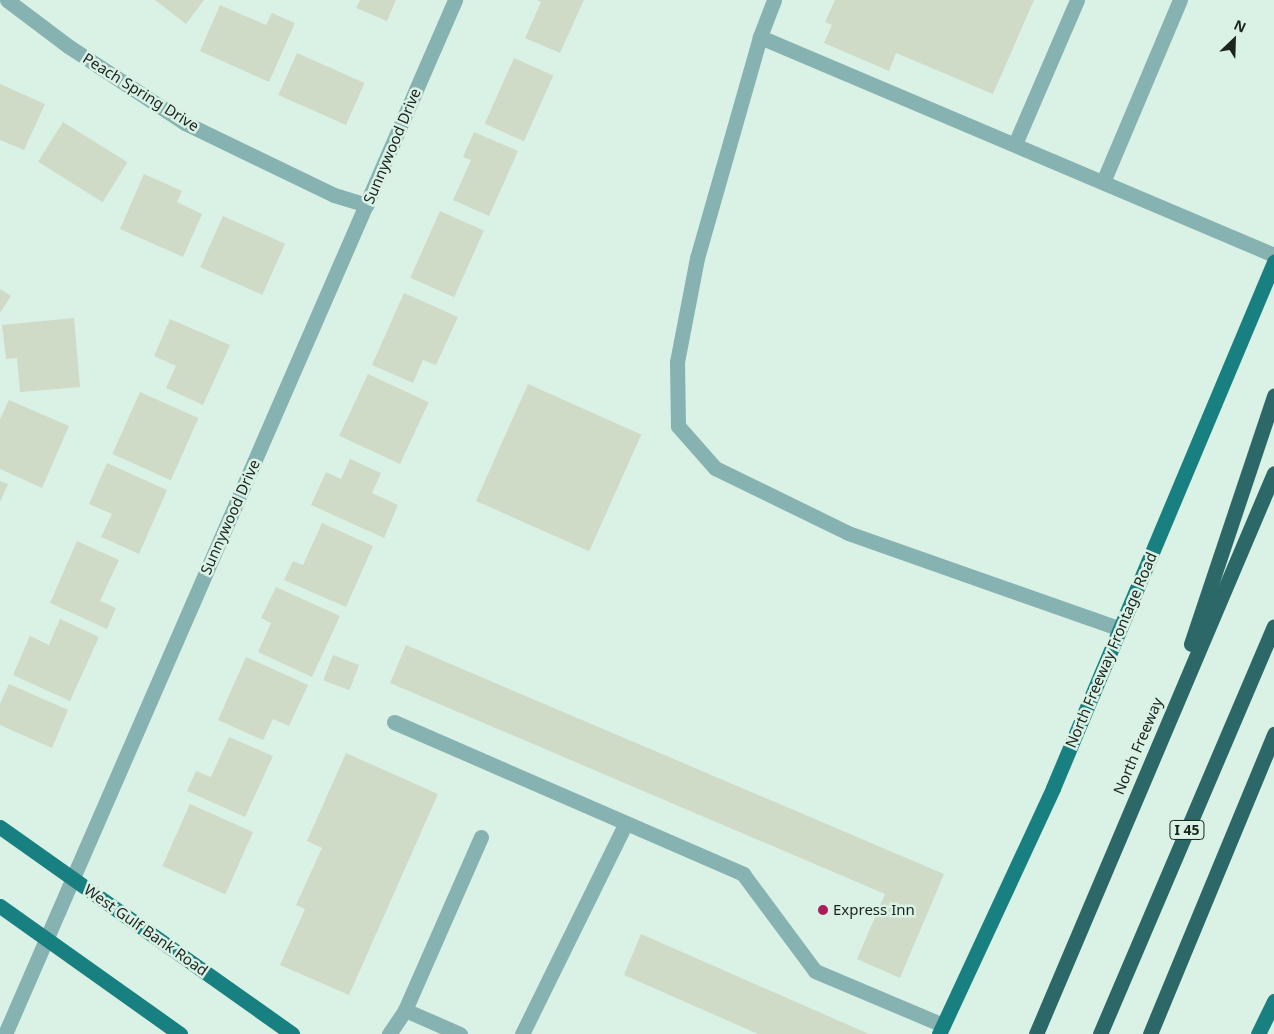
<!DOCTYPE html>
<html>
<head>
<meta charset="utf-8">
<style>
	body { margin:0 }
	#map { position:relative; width:1274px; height:1034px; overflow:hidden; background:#daf1e5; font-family:"Noto Sans",sans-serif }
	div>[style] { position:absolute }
	.building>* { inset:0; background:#d0dbc7; transform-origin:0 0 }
	.minor>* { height:15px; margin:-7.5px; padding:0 7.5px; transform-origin:7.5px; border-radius:7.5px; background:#86b2b1 }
	.major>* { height:15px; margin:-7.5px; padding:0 7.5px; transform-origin:7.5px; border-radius:7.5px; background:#188080 }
	.highway>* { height:15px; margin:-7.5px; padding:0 7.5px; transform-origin:7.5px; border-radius:7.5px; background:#2c6867 }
	.dots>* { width:14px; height:14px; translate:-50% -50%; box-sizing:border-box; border:2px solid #daf1e5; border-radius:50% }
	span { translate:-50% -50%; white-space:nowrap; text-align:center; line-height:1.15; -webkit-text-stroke:5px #daf1e5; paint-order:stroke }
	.shield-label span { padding:1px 4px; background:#daf1e5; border:1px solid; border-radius:4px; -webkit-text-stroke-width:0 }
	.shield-label { font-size:14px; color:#1b241f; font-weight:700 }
	.street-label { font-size:15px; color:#1b241f }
	.poi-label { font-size:15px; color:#1b241f }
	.left { translate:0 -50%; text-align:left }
	.north { position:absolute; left:1209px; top:15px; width:50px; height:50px; -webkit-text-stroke:4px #daf1e5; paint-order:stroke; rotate:24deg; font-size:14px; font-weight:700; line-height:20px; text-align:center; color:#1b241f }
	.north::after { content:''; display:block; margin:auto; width:18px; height:22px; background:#1b241f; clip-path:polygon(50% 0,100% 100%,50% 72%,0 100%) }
</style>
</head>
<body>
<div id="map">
	<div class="building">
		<i style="clip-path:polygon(155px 0,204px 0,186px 24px)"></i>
		<i style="clip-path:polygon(360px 0,396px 0,387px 21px,356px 8px)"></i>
		<i style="clip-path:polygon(537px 0,584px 0,560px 53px,525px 38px,541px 2px)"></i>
		<i style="clip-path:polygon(835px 0,1034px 0,993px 94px,896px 53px,889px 71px,824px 43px,832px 25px,825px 22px)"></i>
		<i style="clip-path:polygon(220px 5px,266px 25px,272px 13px,295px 23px,269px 82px,200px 51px)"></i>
		<i style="left:297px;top:53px;width:74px;height:46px;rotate:24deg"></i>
		<i style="left:514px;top:58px;width:43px;height:72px;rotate:24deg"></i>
		<i style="clip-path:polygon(0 84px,45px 104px,24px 150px,0 140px)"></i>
		<i style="left:63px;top:122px;width:76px;height:47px;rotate:32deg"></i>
		<i style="clip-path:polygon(474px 132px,518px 151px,489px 216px,453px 200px,471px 160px,463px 157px)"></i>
		<i style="clip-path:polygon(144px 174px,182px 191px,177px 202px,202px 214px,183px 257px,120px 229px)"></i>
		<i style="left:440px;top:211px;width:48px;height:73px;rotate:24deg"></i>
		<i style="left:223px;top:216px;width:68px;height:56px;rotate:24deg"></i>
		<i style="clip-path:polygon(0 289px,11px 296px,0 313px)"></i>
		<i style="clip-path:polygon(404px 293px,458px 317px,436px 365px,423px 360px,413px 383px,372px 365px)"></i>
		<i style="clip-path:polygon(74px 318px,80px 387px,20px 392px,17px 358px,6px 359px,2px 325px)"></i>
		<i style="clip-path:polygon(170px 319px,230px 345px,203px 405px,166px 388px,176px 366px,154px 356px)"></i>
		<i style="left:368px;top:374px;width:67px;height:68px;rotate:25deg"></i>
		<i style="left:528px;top:384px;width:124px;height:128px;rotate:24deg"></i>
		<i style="left:140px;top:392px;width:64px;height:68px;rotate:24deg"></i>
		<i style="clip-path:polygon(9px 400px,69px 426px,42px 488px,0 469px,0 419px)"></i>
		<i style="clip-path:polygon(350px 459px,381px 473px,372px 493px,398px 505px,384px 538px,311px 505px,326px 472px,341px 479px)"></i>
		<i style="clip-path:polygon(107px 463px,167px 490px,139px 554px,101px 537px,112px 514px,89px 504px)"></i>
		<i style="clip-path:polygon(0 481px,8px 484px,0 502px)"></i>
		<i style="clip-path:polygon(322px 523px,373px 546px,346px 607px,284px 580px,293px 561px,303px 565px)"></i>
		<i style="clip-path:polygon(77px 541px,119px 560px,100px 601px,116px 608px,107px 629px,50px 603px)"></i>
		<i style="clip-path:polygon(276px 587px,340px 616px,312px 677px,258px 652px,271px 623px,261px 618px)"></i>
		<i style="clip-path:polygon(60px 619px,99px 637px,70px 701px,13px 675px,30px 636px,49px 645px)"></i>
		<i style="clip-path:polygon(406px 645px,944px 874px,900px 978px,857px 959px,885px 894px,390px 683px)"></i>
		<i style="left:333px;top:655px;width:28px;height:27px;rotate:21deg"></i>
		<i style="clip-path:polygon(246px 657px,308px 685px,289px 726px,273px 719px,263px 740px,218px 720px)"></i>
		<i style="clip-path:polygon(9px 684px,68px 710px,52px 748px,0 725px,0 704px)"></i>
		<i style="clip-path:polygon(229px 737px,273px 756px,245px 817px,187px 791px,196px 771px,211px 777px)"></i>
		<i style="clip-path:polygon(346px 753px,438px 794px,349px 995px,280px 965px,305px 909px,296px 905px,322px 848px,307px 841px)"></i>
		<i style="left:190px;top:804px;width:69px;height:68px;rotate:24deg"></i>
		<i style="clip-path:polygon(641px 934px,869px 1034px,758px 1034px,624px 975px)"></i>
	</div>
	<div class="minor">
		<i style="left:7px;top:0;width:76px;rotate:37deg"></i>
		<i style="left:68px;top:46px;width:140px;rotate:33.3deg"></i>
		<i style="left:185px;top:123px;width:165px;rotate:25.8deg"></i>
		<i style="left:334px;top:195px;width:34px;rotate:17deg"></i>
		<i style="left:774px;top:0;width:40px;rotate:111deg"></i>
		<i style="left:760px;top:37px;width:558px;rotate:22.98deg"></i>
		<i style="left:760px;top:37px;width:230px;rotate:105.9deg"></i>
		<i style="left:697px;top:258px;width:106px;rotate:100.9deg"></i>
		<i style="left:677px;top:362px;width:64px;rotate:89.1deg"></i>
		<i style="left:678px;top:426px;width:56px;rotate:48.6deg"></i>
		<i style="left:715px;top:468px;width:148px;rotate:26deg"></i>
		<i style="left:848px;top:533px;width:288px;rotate:19.4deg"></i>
		<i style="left:1015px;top:144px;width:157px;rotate:-66.7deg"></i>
		<i style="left:1103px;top:182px;width:198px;rotate:-67.1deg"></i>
		<i style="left:394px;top:722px;width:381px;rotate:23.5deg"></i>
		<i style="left:743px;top:874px;width:121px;rotate:53.4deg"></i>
		<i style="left:815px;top:971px;width:139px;rotate:22.9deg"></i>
		<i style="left:405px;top:1010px;width:60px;rotate:23.6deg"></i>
		<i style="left:5px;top:1034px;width:1128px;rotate:-66.48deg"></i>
		<i style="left:389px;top:1034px;width:29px;rotate:-56deg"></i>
		<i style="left:405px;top:1010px;width:189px;rotate:-66.3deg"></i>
		<i style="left:522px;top:1034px;width:235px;rotate:-63.8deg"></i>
	</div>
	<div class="major">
		<i style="left:0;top:827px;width:358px;rotate:35.3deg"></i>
		<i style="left:0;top:906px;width:221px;rotate:35.4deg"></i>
		<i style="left:939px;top:1034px;width:271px;rotate:-65.1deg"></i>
		<i style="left:1053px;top:788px;width:571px;rotate:-67.21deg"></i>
		<i style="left:1258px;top:1034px;width:37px;rotate:-64deg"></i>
	</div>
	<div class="highway">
		<i style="left:1191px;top:644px;width:262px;rotate:-71.5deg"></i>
		<i style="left:1036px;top:1034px;width:609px;rotate:-67.01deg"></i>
		<i style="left:1100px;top:1034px;width:443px;rotate:-66.9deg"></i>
		<i style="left:1150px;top:1034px;width:325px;rotate:-67.5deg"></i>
	</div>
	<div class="dots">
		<i style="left:823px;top:910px;background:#aa1d5b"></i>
	</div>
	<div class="shield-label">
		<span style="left:1187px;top:830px">I 45</span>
	</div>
	<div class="street-label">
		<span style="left:141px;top:92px;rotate:32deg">Peach Spring Drive</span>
		<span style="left:392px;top:146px;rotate:-67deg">Sunnywood Drive</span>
		<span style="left:230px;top:517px;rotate:-66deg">Sunnywood Drive</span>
		<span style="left:1111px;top:650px;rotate:-67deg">North Freeway Frontage Road</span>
		<span style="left:1138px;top:746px;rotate:-67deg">North Freeway</span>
		<span style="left:146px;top:930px;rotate:35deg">West Gulf Bank Road</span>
	</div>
	<div class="poi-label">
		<span class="left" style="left:833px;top:910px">Express Inn</span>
	</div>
	<div class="north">N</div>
</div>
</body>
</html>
